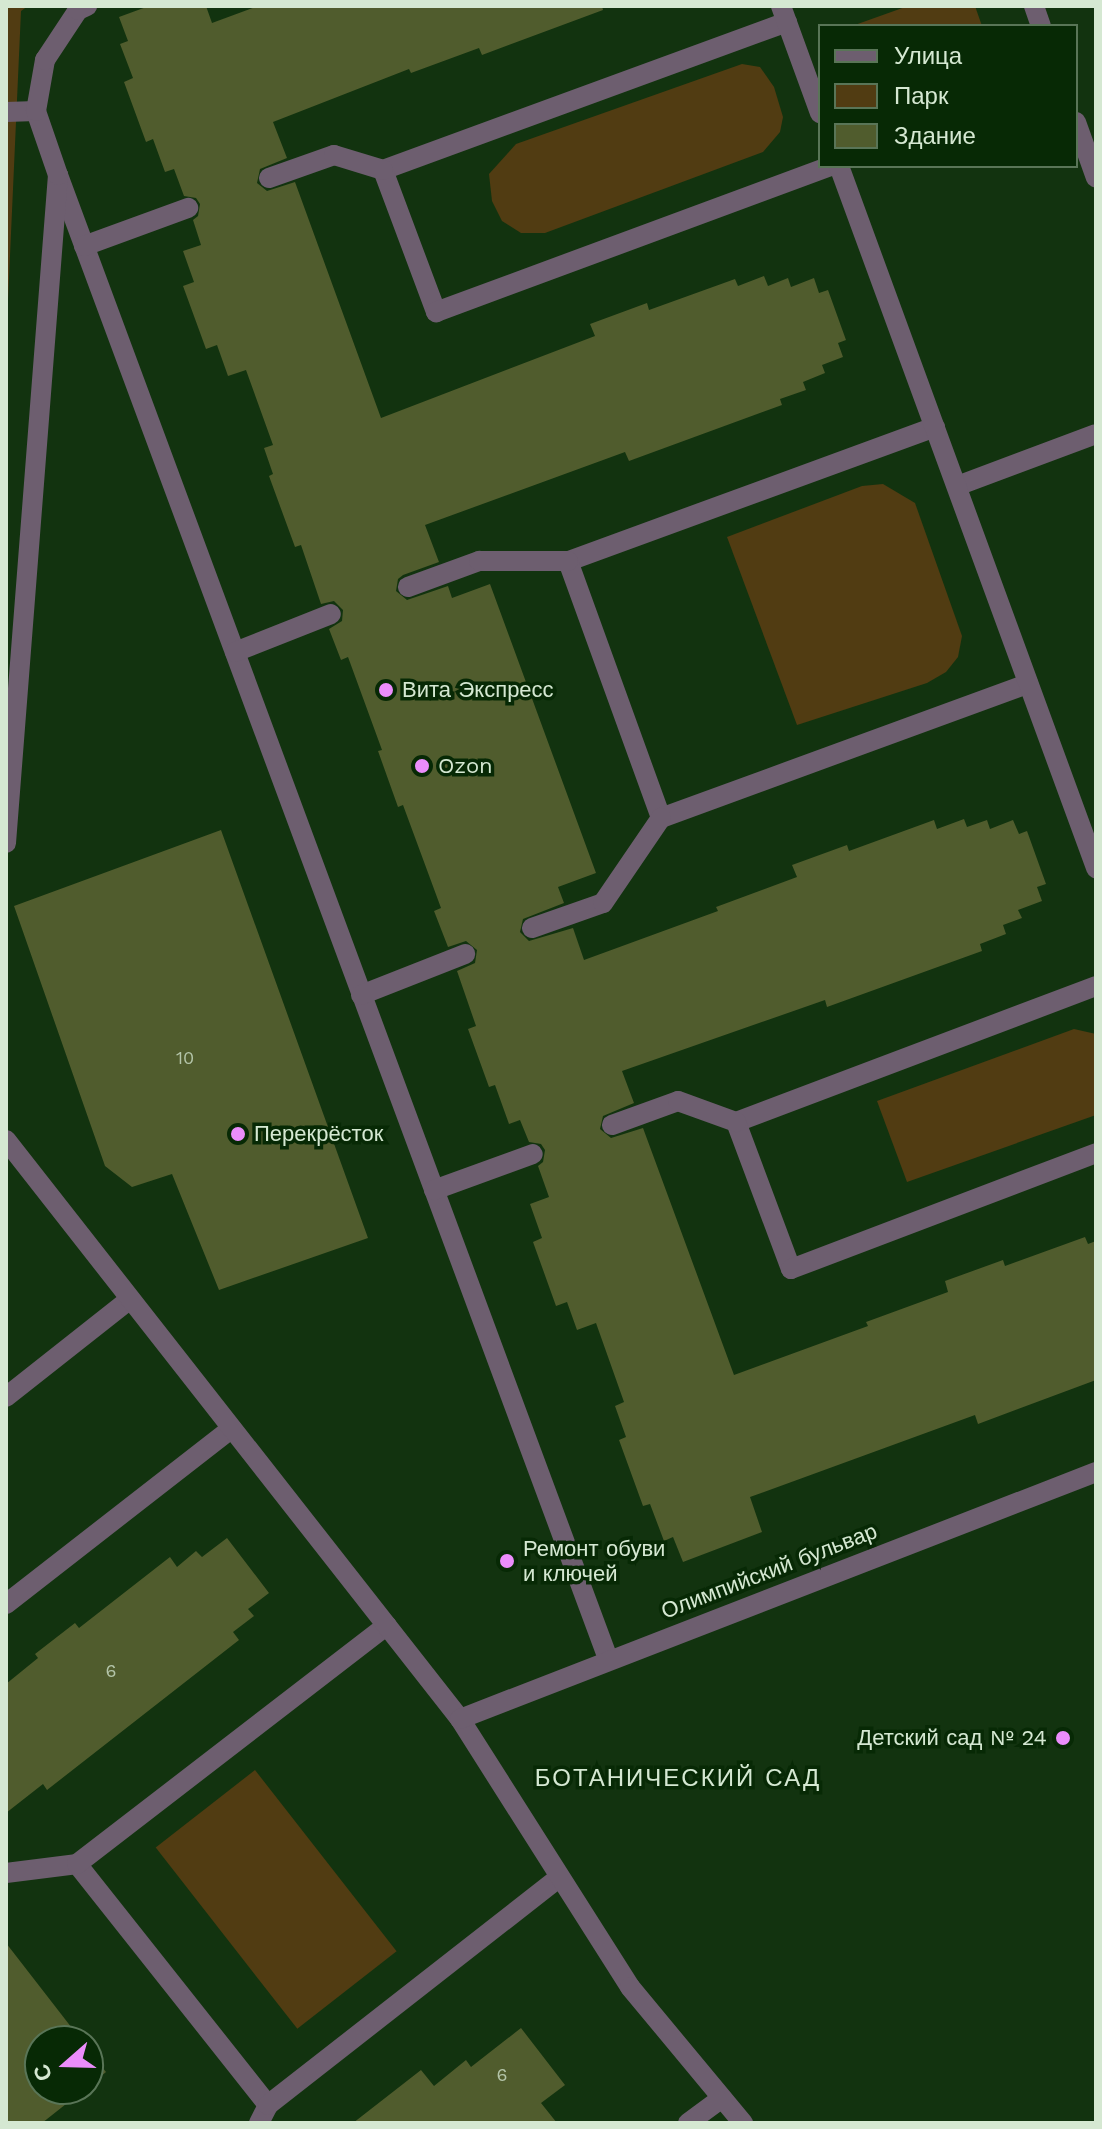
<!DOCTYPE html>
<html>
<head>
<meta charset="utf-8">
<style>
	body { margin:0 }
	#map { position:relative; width:1102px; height:2129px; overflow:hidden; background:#12330f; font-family:"Work Sans",sans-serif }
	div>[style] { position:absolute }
	.green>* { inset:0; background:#513c12; transform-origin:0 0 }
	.building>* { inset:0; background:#505c2d }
	.lane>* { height:20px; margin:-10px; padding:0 10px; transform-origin:10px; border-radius:10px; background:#6d5e6f }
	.street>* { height:20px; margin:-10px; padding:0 10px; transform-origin:10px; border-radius:10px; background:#6d5e6f }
	.dots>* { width:22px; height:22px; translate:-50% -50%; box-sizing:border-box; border:4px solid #072905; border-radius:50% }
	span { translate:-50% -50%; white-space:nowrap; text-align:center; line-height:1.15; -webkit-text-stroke:7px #072905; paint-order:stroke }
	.number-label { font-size:18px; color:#b4c5a9 }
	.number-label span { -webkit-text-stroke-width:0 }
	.poi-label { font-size:22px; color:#d5e8d2 }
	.left { translate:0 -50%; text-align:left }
	.right { translate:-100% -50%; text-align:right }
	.street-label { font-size:22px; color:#d5e8d2 }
	.neighbourhood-label { font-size:24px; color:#d5e8d2; letter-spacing:2px }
	.frame { position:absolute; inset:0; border:8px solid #d5e8d2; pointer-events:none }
	.legend { position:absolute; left:818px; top:24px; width:260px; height:144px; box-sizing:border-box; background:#072905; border:2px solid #597557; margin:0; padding:10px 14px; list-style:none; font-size:24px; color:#d5e8d2 }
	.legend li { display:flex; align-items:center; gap:16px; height:40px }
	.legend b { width:40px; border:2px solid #597557 }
	.north { position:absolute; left:24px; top:2025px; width:80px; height:80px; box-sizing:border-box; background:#072905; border:2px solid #597557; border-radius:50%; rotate:250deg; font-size:22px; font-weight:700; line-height:32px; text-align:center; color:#d5e8d2 }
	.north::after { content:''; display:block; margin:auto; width:28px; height:36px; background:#eb8dfb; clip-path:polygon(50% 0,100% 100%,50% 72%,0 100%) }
</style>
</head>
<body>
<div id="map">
	<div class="green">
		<i style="clip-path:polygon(6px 6px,28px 6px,21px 11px,6px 345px)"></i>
		<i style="clip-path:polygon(908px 6px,975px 6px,982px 26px,852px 26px)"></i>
		<i style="clip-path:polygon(742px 64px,760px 67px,774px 87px,783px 117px,780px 132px,763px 152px,545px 233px,521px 233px,502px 221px,492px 201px,489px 174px,516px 144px)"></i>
		<i style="clip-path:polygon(883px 484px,915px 503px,962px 636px,958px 657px,946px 672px,927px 683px,797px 725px,727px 537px,862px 486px)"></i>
		<i style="clip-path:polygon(1074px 1029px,1096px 1034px,1096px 1115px,907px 1182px,877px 1101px)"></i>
		<i style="left:255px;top:1770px;width:230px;height:126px;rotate:52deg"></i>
	</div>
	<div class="building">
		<i style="clip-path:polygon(149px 6px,206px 6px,212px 23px,258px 6px,602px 6px,603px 10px,482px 55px,479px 48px,411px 73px,409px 69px,273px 122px,287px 158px,260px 169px,257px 183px,267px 191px,295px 182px,381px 418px,595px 336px,590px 324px,647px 303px,649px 310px,735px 279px,738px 286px,764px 276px,768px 286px,788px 278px,791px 287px,814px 278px,819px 293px,828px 290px,846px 340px,838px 343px,843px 357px,822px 365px,825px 373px,803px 382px,806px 390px,780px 399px,782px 405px,629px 461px,625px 452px,425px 525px,439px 562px,403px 575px,398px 579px,396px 591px,407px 600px,448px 586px,452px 598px,490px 584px,596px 873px,558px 887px,564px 903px,523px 919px,520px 932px,529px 941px,573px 928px,584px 960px,718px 911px,716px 907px,797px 877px,792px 865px,847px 845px,849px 851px,934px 820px,937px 829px,964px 819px,967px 827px,987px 820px,990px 829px,1013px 820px,1019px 834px,1027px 831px,1046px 884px,1037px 887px,1042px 901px,1018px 910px,1022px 918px,1003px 925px,1006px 934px,980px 944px,982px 951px,827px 1007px,825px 1000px,622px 1071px,634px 1103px,603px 1116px,600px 1129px,611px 1138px,643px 1128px,734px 1375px,868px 1326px,866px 1322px,948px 1292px,945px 1281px,1003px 1260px,1005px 1266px,1085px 1237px,1088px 1244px,1096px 1241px,1096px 1380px,978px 1424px,975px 1415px,750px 1497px,762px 1532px,683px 1562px,673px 1537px,664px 1541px,650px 1504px,643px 1506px,619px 1440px,626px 1437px,615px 1406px,624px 1402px,596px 1323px,577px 1330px,567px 1302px,556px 1306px,533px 1242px,542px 1238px,530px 1204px,549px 1197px,538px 1166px,543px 1162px,545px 1150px,541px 1144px,529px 1142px,520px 1120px,509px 1124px,495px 1085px,489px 1087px,468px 1029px,476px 1026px,457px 971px,475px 963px,477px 950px,466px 941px,448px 947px,434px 911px,441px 908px,403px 805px,398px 807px,378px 751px,382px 750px,348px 657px,341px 660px,329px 629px,342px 621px,343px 610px,334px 601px,321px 604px,301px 545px,295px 547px,269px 476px,273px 474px,264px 448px,273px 445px,246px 370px,228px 376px,217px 345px,206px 349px,183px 286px,194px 282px,183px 251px,201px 245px,193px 220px,198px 216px,200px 204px,196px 198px,184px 196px,174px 169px,165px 172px,153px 139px,146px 142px,124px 82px,133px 78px,120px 44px,128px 41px,119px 17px)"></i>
		<i style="clip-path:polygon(221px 830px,368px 1238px,219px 1290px,172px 1174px,132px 1187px,105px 1166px,14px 906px)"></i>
		<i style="clip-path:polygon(227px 1538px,269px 1593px,248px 1609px,254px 1616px,233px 1632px,239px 1640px,47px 1790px,43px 1784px,6px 1813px,6px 1684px,38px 1658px,35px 1654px,75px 1623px,79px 1628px,170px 1557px,177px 1567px,196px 1551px,202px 1557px)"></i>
		<i style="clip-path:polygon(6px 1943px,82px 2041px,40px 2041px,40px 2089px,85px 2089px,42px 2123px,6px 2123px)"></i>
		<i style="clip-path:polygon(521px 2028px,565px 2085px,541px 2103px,557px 2123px,353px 2123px,421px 2070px,434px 2086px,466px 2060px,471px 2067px)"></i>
		<i style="clip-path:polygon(88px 2049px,106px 2072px,88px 2087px)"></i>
	</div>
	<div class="lane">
		<i style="left:1034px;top:6px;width:21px;rotate:71deg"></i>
		<i style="left:787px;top:22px;width:430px;rotate:159.9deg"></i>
		<i style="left:383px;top:170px;width:152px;rotate:69.5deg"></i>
		<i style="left:436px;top:312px;width:421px;rotate:-20.3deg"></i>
		<i style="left:6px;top:112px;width:30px;rotate:-2deg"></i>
		<i style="left:1076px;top:122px;width:59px;rotate:70.3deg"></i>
		<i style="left:58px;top:175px;width:1583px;rotate:69.66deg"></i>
		<i style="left:269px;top:178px;width:69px;rotate:-19.5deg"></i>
		<i style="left:334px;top:155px;width:51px;rotate:17deg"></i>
		<i style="left:84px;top:246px;width:111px;rotate:-20.1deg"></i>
		<i style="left:935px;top:427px;width:391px;rotate:159.9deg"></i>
		<i style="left:568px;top:561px;width:273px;rotate:70.1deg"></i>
		<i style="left:661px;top:818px;width:391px;rotate:-20.1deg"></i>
		<i style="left:957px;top:486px;width:148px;rotate:-20.5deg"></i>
		<i style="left:408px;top:587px;width:76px;rotate:-20.1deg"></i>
		<i style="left:479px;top:561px;width:89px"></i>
		<i style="left:235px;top:652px;width:103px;rotate:-21.6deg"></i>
		<i style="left:532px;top:928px;width:75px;rotate:-19.4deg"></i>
		<i style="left:603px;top:903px;width:103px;rotate:-55.7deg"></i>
		<i style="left:1096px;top:986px;width:385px;rotate:159.3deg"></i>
		<i style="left:736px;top:1122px;width:157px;rotate:69.5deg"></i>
		<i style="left:791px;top:1269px;width:326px;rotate:-20.8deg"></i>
		<i style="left:361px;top:995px;width:112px;rotate:-21.5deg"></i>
		<i style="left:612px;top:1125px;width:70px;rotate:-20deg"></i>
		<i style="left:678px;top:1101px;width:62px;rotate:19.9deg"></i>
		<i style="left:434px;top:1190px;width:105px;rotate:-20deg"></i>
		<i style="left:6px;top:1397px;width:158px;rotate:-38.3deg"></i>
		<i style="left:6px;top:1604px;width:286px;rotate:-37.9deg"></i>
		<i style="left:77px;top:1864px;width:308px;rotate:51.6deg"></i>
		<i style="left:6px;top:1873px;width:72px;rotate:-7.2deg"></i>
		<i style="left:77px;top:1864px;width:391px;rotate:-37.6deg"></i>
		<i style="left:259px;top:2123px;width:20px;rotate:-63deg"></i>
		<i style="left:268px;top:2105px;width:370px;rotate:-38deg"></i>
		<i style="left:688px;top:2123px;width:42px;rotate:-36.3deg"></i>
	</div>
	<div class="street">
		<i style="left:781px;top:6px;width:114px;rotate:70deg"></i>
		<i style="left:839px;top:166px;width:748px;rotate:69.89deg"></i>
		<i style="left:6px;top:843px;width:670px;rotate:-85.55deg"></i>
		<i style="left:58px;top:175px;width:68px;rotate:-109deg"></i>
		<i style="left:36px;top:111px;width:52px;rotate:-80deg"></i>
		<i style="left:45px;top:60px;width:60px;rotate:-56.6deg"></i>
		<i style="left:78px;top:10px;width:10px;rotate:-24deg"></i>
		<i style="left:6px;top:1140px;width:736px;rotate:51.9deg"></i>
		<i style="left:460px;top:1719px;width:317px;rotate:57.6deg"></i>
		<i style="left:630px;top:1987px;width:177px;rotate:50.3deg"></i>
		<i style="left:460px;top:1719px;width:682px;rotate:-21.22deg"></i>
	</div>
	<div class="dots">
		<i style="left:386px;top:690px;background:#eb8dfb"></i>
		<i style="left:422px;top:766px;background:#eb8dfb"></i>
		<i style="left:238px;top:1134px;background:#eb8dfb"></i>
		<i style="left:507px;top:1561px;background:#eb8dfb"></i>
		<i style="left:1063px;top:1738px;background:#eb8dfb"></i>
	</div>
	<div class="number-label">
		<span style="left:185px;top:1058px">10</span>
		<span style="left:111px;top:1671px">6</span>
		<span style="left:502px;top:2075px">6</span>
	</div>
	<div class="poi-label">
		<span class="left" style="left:402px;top:690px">Вита Экспресс</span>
		<span class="left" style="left:438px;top:766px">Ozon</span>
		<span class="left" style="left:254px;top:1134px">Перекрёсток</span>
		<span class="left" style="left:523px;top:1561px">Ремонт обуви<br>и ключей</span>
		<span class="right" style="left:1047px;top:1738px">Детский сад № 24</span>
	</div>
	<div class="street-label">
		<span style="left:769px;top:1571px;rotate:-21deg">Олимпийский бульвар</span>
	</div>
	<div class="neighbourhood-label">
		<span style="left:678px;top:1779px">БОТАНИЧЕСКИЙ САД</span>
	</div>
	<div class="frame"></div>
	<ul class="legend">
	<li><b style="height:10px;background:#6d5e6f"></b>Улица</li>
	<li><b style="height:22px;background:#513c12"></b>Парк</li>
	<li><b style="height:22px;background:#505c2d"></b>Здание</li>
	</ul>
	<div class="north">С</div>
</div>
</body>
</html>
